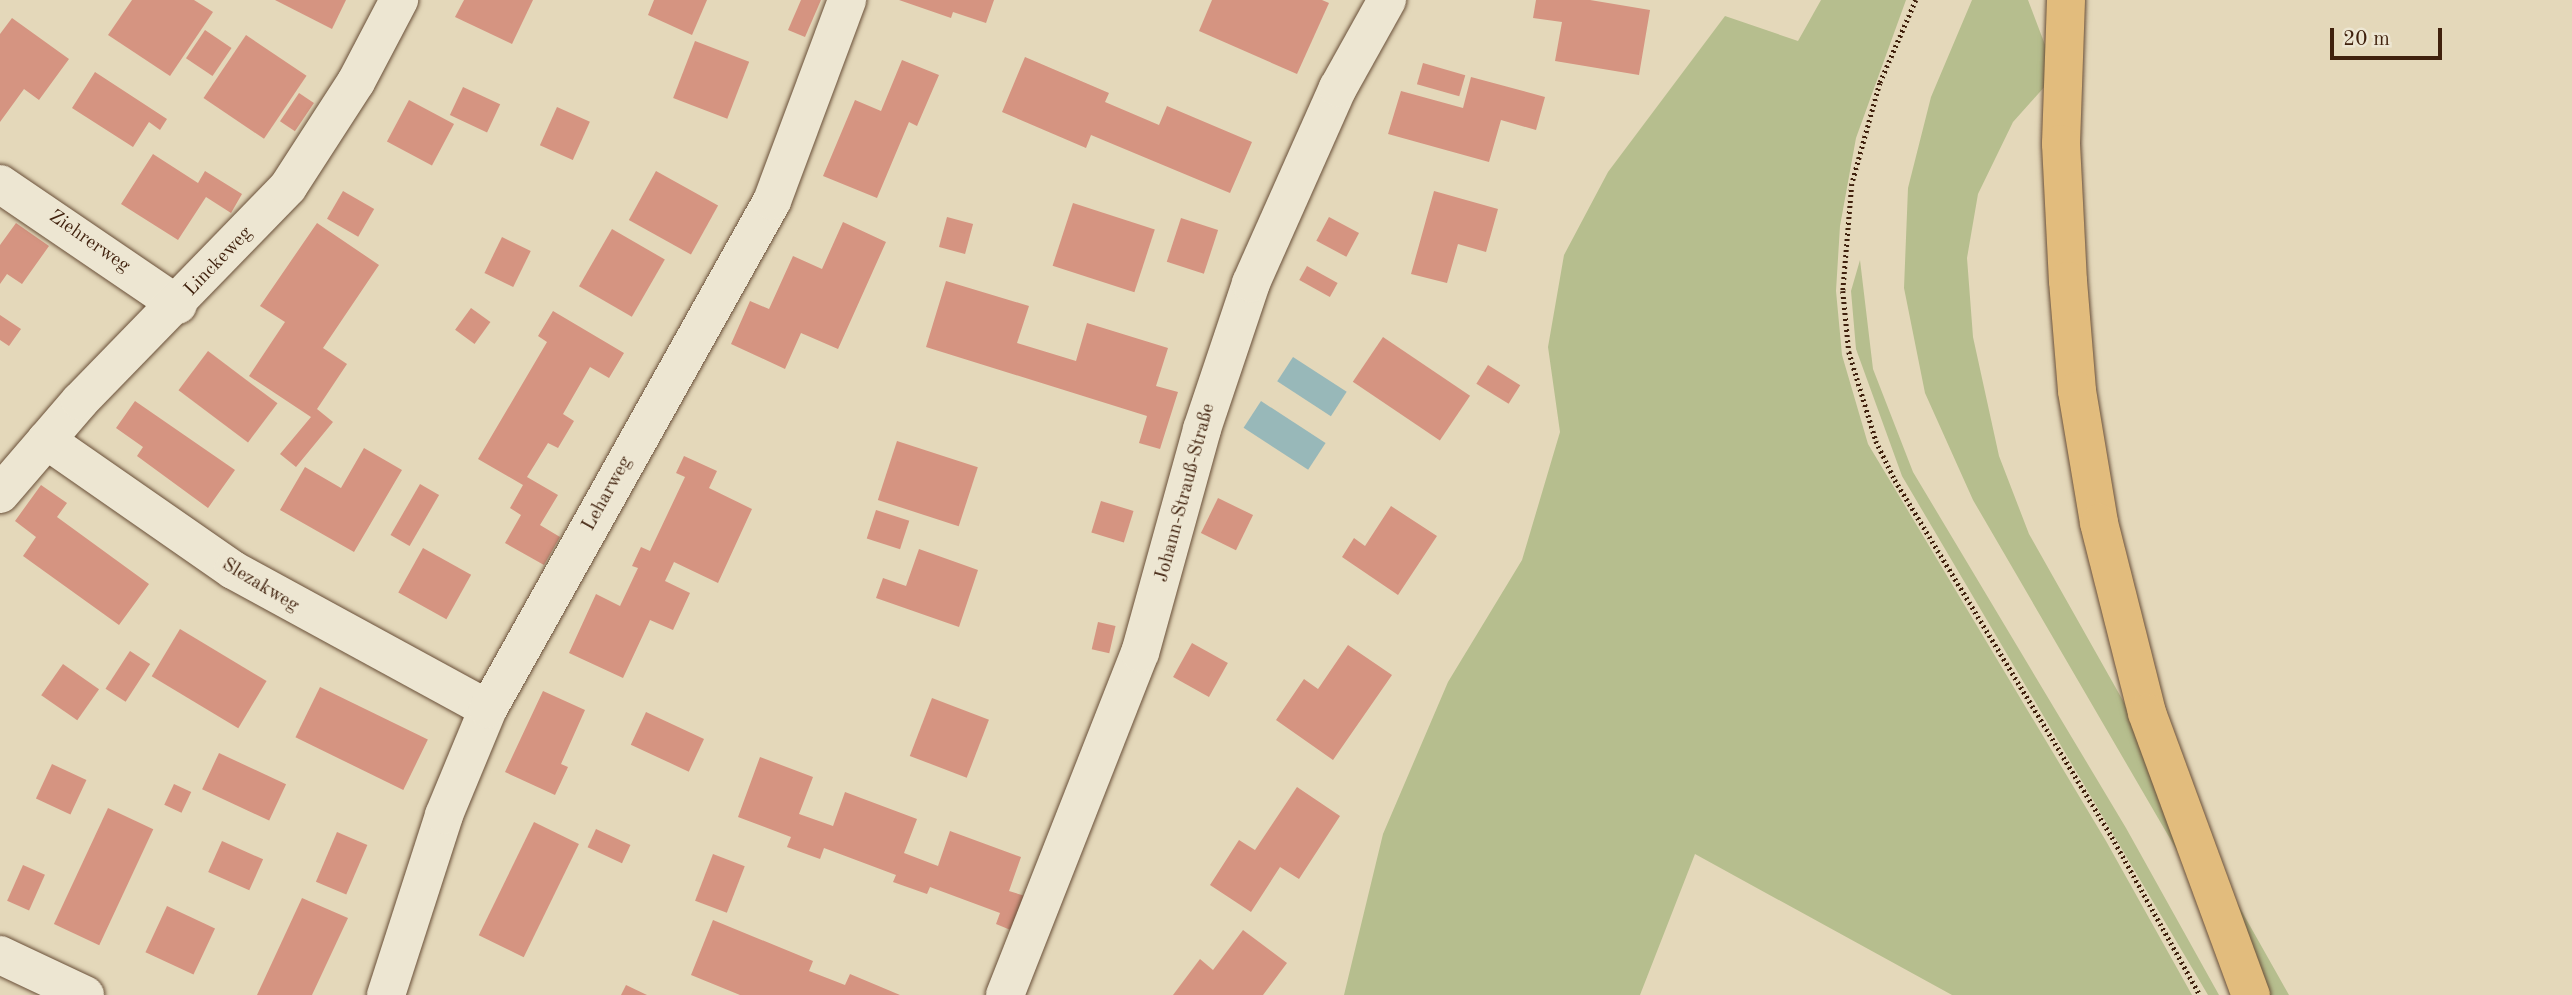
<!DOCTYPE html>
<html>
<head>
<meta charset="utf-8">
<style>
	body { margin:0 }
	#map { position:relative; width:2572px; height:995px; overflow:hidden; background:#e4d8ba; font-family:"Old Standard TT",serif }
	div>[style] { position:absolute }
	.green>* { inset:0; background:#b6be8e }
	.water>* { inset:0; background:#98b8b9; transform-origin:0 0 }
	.building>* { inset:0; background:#d59481; transform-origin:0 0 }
	.path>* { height:4.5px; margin-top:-2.25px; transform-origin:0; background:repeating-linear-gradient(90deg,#40210d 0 2px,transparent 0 5.5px) }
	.roads { filter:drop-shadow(0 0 2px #694f38) drop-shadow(0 0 2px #694f38) }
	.minor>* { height:38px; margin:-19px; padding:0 19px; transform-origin:19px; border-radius:19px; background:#ede6d2 }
	.major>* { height:38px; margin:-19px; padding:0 19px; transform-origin:19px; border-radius:19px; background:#e2bc7d }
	span { translate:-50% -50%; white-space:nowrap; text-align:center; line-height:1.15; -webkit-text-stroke:5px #ede6d2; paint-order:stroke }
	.street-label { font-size:19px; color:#40210d }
	.scale { position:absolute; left:2330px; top:28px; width:112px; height:32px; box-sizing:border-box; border:4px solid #40210d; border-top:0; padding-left:9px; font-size:21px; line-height:24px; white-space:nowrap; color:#40210d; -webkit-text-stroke:5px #ede6d2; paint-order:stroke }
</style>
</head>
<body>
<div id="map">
	<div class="green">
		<i style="clip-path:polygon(1821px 0,1906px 0,1856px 138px,1840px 226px,1836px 291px,1842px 355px,1868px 444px,2106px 841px,2192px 995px,1952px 995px,1695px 854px,1640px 995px,1344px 995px,1383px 834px,1448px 682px,1522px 560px,1560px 432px,1548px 347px,1564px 255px,1608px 172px,1725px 16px,1798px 41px)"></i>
		<i style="clip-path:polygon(1972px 0,2028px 0,2056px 74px,2013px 122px,1978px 194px,1967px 258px,1973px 337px,1999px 456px,2029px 534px,2289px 995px,2261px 995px,1973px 500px,1925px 393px,1904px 288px,1908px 188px,1931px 97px)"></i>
		<i style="clip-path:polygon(1860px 260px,1873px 369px,1913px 472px,2126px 828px,2219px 995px,2208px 995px,1902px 476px,1856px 349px,1851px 291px)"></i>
	</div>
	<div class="water">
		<i style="left:1293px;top:357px;width:64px;height:29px;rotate:33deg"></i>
		<i style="left:1261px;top:401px;width:77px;height:32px;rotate:33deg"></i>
	</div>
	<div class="building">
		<i style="clip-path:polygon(132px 0,194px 0,213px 12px,170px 76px,108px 35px)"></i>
		<i style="clip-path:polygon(275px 0,346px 0,332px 29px)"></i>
		<i style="clip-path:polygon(464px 0,533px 0,512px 44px,455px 17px)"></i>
		<i style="clip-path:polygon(654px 0,707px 0,692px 35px,648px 15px)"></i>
		<i style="clip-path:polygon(801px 0,821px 0,805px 37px,788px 30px)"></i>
		<i style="clip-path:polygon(899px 0,994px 0,986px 23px,953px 12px,951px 18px)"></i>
		<i style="clip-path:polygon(1212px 0,1322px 0,1329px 3px,1297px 74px,1199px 31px)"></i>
		<i style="clip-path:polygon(1536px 0,1590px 0,1650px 10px,1639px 75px,1555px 61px,1562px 22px,1533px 18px)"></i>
		<i style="clip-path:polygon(12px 18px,69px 59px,39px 100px,24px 89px,0 122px,0 34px)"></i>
		<i style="left:205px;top:30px;width:32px;height:34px;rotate:34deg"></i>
		<i style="left:246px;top:35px;width:73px;height:76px;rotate:34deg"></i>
		<i style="left:695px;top:41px;width:58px;height:61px;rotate:21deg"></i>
		<i style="clip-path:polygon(1025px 57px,1109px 93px,1105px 102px,1159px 125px,1167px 106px,1252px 142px,1230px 193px,1091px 135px,1086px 148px,1002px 112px)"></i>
		<i style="clip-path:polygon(902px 60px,939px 75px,917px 126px,909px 122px,877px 198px,823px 176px,855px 100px,881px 111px)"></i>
		<i style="left:1423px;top:63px;width:44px;height:22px;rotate:16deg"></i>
		<i style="clip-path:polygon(95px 72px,167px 119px,160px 130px,149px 122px,133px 147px,72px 108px)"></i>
		<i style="clip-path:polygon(1471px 77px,1545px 97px,1536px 130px,1501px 120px,1489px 162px,1388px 134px,1401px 91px,1463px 108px)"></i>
		<i style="left:463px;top:87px;width:41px;height:31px;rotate:25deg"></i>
		<i style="left:299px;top:93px;width:18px;height:34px;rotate:34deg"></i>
		<i style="left:409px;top:100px;width:51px;height:47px;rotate:28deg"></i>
		<i style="left:557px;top:107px;width:36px;height:42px;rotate:24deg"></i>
		<i style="clip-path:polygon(153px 154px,198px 183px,205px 171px,242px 194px,231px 213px,206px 197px,178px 240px,121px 204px)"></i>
		<i style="left:656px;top:171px;width:71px;height:56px;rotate:29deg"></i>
		<i style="left:343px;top:191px;width:36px;height:32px;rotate:30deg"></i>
		<i style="clip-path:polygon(1434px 191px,1498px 209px,1486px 252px,1458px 244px,1447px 283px,1411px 274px)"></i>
		<i style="left:1073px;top:203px;width:86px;height:66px;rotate:18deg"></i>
		<i style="left:947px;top:217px;width:27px;height:31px;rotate:15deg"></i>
		<i style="left:1329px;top:217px;width:34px;height:27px;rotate:28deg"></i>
		<i style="left:1181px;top:218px;width:39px;height:46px;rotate:18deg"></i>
		<i style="clip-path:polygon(843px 222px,886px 242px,838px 349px,801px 333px,785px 369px,731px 344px,750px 301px,769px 309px,793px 256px,822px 269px)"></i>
		<i style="clip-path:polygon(16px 223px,49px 246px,22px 284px,7px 274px,0 284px,0 245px)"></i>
		<i style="clip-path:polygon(317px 223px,379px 265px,323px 348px,347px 364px,317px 409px,333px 422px,296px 467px,280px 454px,311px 417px,249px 376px,285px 322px,260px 306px)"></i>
		<i style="left:612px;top:229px;width:61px;height:66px;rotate:30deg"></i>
		<i style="left:502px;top:237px;width:32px;height:40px;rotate:26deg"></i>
		<i style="left:1307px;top:266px;width:35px;height:16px;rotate:29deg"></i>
		<i style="clip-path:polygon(946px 281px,1029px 306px,1017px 343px,1076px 361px,1087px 323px,1168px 348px,1156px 386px,1178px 392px,1160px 449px,1139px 443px,1147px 416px,926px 347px)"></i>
		<i style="left:471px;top:308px;width:24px;height:27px;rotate:36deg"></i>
		<i style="clip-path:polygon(553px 311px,624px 353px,609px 378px,590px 367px,563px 414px,574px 421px,558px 448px,548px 443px,527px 477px,558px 495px,540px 525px,560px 537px,544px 565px,505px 543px,521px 515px,510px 508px,523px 485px,478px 459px,547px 342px,538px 336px)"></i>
		<i style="clip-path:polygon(0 315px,21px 329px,9px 346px,0 340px)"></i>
		<i style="left:1383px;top:337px;width:105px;height:54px;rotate:34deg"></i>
		<i style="left:208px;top:351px;width:87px;height:49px;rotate:37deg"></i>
		<i style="left:1488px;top:365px;width:38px;height:22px;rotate:32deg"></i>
		<i style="clip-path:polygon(135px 401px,235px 470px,208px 508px,137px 456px,143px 447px,116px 428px)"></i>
		<i style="left:897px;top:441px;width:85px;height:62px;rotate:18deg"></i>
		<i style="clip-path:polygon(364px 448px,402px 470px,354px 552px,280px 510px,305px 467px,341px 488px)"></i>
		<i style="clip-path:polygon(684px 456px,717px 471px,709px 488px,752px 509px,718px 583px,674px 562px,665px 581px,690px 593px,673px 630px,650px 620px,623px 678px,569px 653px,596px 594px,620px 606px,638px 568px,632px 566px,641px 547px,650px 551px,685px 477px,676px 473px)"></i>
		<i style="left:420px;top:484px;width:22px;height:59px;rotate:30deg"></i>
		<i style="clip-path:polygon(41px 485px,67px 503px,57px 517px,149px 584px,119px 625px,23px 556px,36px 537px,15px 521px)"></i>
		<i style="left:1218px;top:498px;width:39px;height:39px;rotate:26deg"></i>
		<i style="left:1101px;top:501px;width:34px;height:33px;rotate:17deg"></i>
		<i style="clip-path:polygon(1391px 506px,1437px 536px,1398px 595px,1342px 557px,1354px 538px,1365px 546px)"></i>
		<i style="left:876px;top:510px;width:35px;height:30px;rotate:18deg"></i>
		<i style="left:423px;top:548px;width:55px;height:51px;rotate:29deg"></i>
		<i style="clip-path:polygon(919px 549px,978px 570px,959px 627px,876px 598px,883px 578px,906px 586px)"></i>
		<i style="left:1098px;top:622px;width:18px;height:28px;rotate:13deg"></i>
		<i style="left:180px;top:629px;width:101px;height:55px;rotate:31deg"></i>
		<i style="left:1192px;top:643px;width:41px;height:39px;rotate:29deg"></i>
		<i style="clip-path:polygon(1348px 645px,1392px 675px,1333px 760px,1276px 720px,1304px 679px,1318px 689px)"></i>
		<i style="left:130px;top:651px;width:24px;height:45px;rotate:33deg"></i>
		<i style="left:63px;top:664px;width:44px;height:38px;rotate:35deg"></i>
		<i style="left:320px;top:687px;width:120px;height:56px;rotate:26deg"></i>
		<i style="clip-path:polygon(543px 691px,585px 710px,561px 764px,568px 767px,555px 795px,505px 772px)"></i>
		<i style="left:932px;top:698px;width:61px;height:62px;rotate:21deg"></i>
		<i style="left:646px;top:712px;width:64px;height:36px;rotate:25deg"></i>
		<i style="left:219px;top:753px;width:74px;height:40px;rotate:25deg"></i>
		<i style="clip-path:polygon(760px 757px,813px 777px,799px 814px,833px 826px,845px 792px,917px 819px,904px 853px,938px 866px,950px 831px,1021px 857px,1009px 891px,1025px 896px,1013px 931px,996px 924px,1000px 913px,930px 887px,927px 894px,893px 882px,896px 875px,824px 848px,820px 859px,787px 847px,791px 837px,738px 817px)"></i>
		<i style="left:52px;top:764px;width:38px;height:38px;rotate:25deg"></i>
		<i style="left:174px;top:784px;width:19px;height:23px;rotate:25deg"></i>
		<i style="clip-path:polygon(1297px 787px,1340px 816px,1299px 879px,1280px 867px,1251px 912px,1210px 885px,1239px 840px,1255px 850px)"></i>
		<i style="left:108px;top:808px;width:50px;height:128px;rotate:25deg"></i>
		<i style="left:534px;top:822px;width:50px;height:126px;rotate:26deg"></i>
		<i style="left:596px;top:829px;width:38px;height:20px;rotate:25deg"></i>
		<i style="left:337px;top:832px;width:33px;height:54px;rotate:23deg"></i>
		<i style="left:222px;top:841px;width:45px;height:34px;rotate:24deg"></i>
		<i style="left:713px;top:854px;width:34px;height:50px;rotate:21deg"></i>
		<i style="left:23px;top:865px;width:24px;height:39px;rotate:24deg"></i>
		<i style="clip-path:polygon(302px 898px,348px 918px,312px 995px,257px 995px)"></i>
		<i style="left:167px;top:906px;width:53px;height:51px;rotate:25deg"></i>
		<i style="clip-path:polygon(713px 920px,813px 961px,809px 971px,845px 985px,850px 974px,900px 995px,740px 995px,691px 975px)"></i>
		<i style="clip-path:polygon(1243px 930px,1287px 963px,1263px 995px,1173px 995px,1200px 959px,1213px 970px)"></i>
		<i style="clip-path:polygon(626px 985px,647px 995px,621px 995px)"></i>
	</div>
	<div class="path">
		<i style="left:1916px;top:0;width:90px;rotate:113.4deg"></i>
		<i style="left:1880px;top:83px;width:105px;rotate:105.5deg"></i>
		<i style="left:1852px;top:184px;width:107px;rotate:94.8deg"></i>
		<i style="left:1843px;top:291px;width:61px;rotate:84.4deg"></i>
		<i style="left:1849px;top:352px;width:93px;rotate:73.1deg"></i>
		<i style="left:1876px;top:441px;width:43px;rotate:64deg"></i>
		<i style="left:1895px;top:480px;width:418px;rotate:58.7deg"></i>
		<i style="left:2112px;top:837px;width:181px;rotate:60.9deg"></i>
	</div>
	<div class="roads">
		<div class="minor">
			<i style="left:0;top:184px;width:215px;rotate:34.2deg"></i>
			<i style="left:46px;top:440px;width:228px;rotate:34.8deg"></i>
			<i style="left:233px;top:570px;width:290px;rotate:28.6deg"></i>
			<i style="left:0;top:494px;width:123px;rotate:-49.3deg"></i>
			<i style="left:80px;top:401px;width:298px;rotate:-45.8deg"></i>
			<i style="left:288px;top:187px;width:125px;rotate:-57.1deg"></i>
			<i style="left:356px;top:82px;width:93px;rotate:-62.3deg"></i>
			<i style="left:0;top:955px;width:94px;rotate:25.2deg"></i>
			<i style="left:386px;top:995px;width:189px;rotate:-72.1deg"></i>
			<i style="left:444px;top:815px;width:115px;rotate:-67.5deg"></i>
			<i style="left:488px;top:709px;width:582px;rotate:-60.79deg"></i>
			<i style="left:772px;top:201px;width:215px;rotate:-69.5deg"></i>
			<i style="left:1005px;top:995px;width:368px;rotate:-68.5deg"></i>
			<i style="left:1140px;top:653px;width:232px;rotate:-74.5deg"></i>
			<i style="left:1202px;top:429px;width:154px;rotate:-71.4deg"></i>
			<i style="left:1251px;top:283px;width:214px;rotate:-66deg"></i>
			<i style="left:1338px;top:88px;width:101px;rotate:-60.9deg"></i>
		</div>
		<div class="major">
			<i style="left:2066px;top:0;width:144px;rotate:92deg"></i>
			<i style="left:2061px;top:144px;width:137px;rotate:87.1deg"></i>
			<i style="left:2068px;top:281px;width:110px;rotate:85.3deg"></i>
			<i style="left:2077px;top:391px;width:134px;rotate:80.5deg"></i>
			<i style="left:2099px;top:523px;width:196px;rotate:75.8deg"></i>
			<i style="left:2147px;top:713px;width:301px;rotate:69.8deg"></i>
		</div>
	</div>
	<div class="street-label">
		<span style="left:89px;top:242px;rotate:35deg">Ziehrerweg</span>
		<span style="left:219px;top:262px;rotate:-46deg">Linckeweg</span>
		<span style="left:1186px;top:493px;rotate:-75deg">Johann-Strauß-Straße</span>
		<span style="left:608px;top:494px;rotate:-61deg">Leharweg</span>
		<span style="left:260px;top:586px;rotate:31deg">Slezakweg</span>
	</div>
	<div class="scale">20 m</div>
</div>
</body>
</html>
